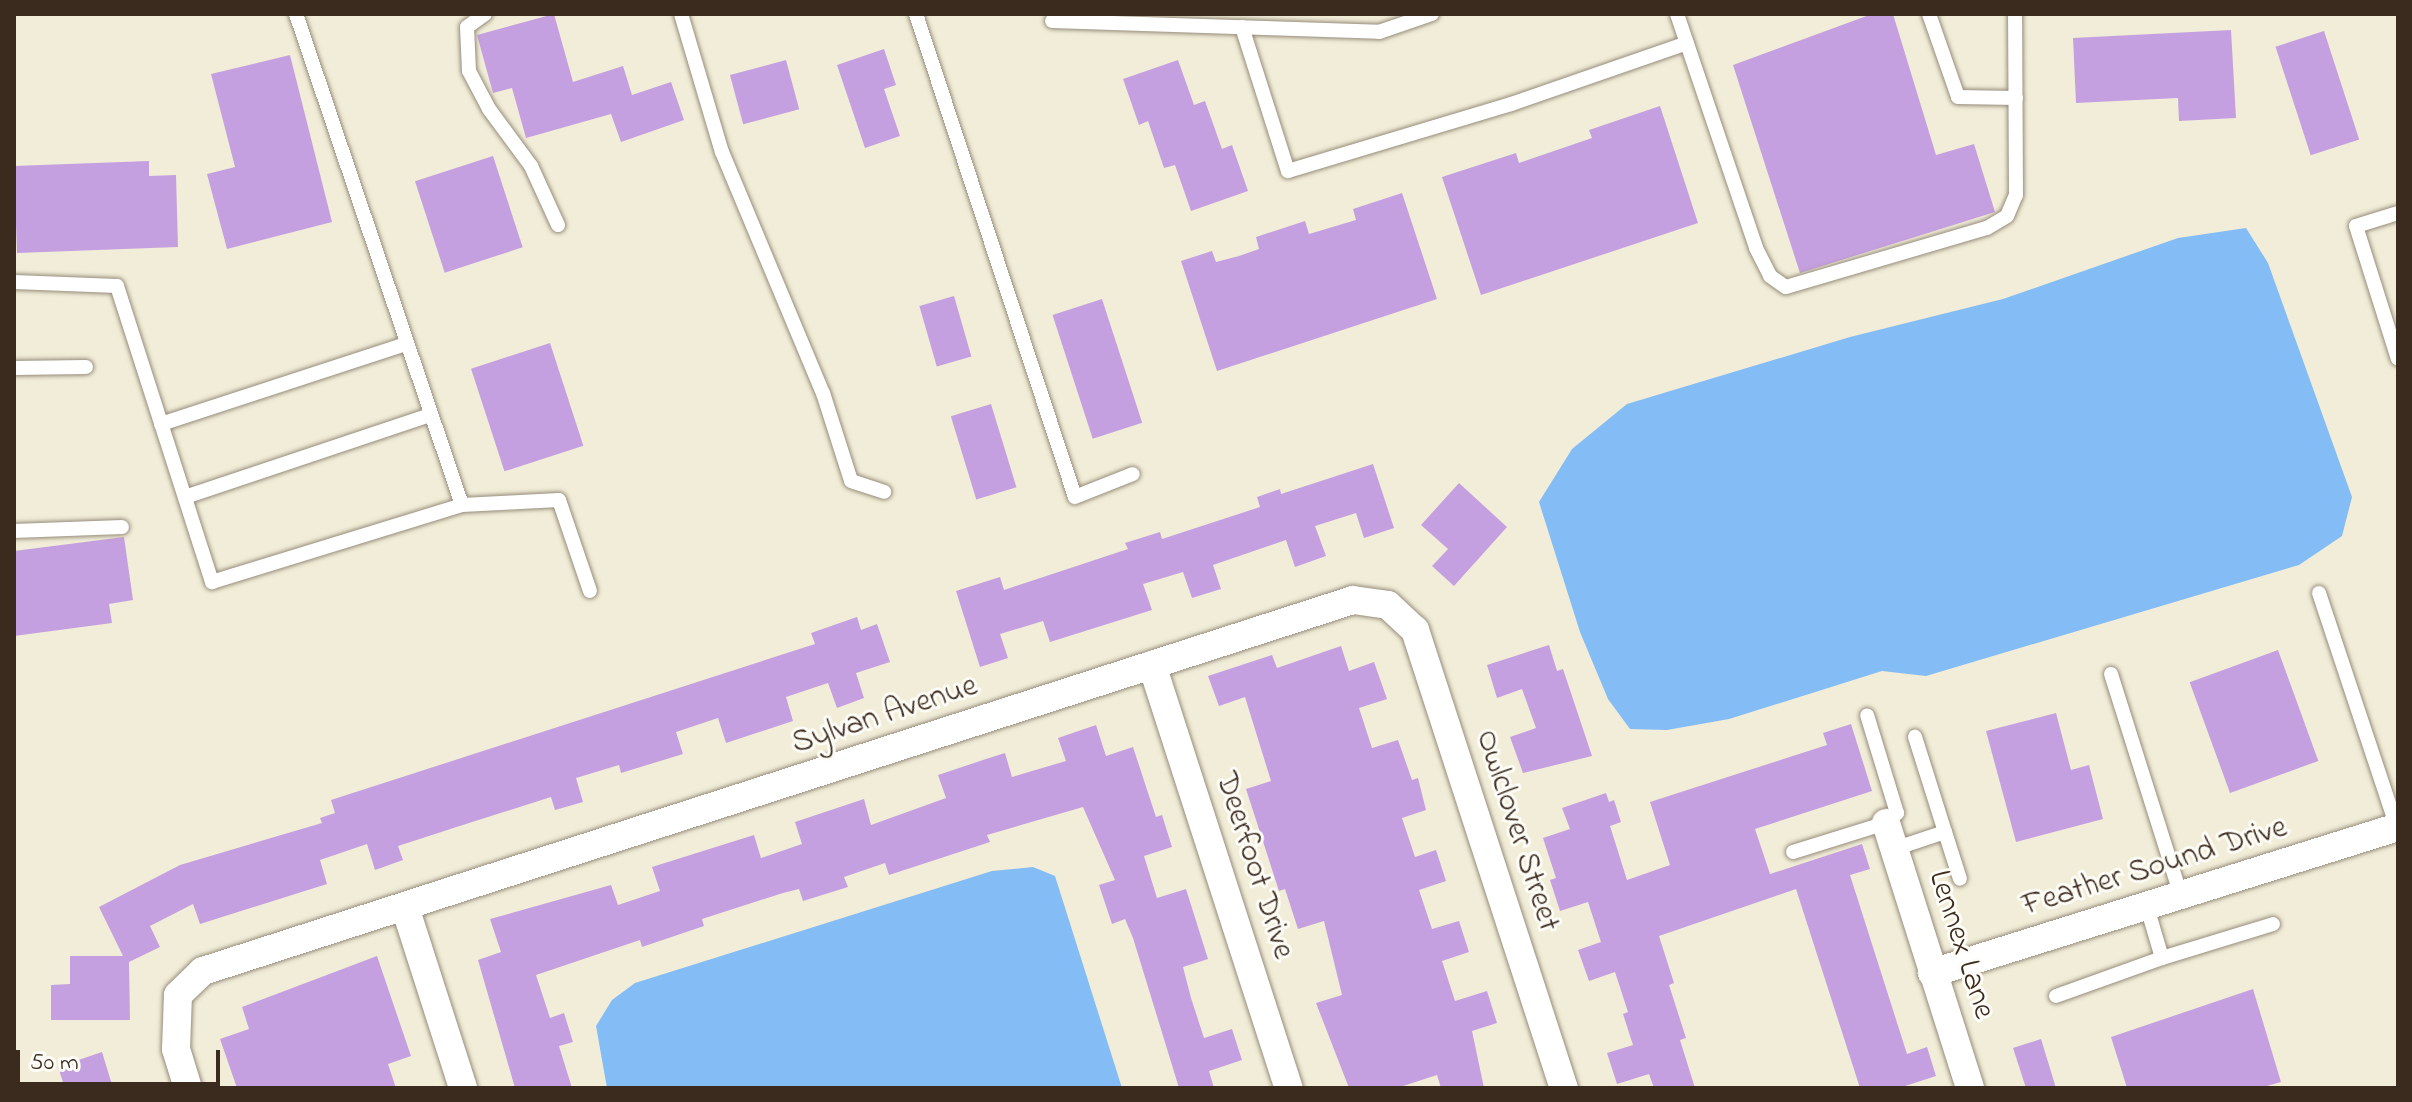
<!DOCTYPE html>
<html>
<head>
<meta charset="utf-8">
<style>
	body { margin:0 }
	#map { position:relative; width:2412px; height:1102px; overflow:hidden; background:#f1edd8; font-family:"Indie Flower",sans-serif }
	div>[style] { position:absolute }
	.water>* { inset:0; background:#84bcf5 }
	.building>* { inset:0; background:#c5a0e0; transform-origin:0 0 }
	.roads { filter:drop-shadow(0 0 2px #968c7b) drop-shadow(0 0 2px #968c7b) }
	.lane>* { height:14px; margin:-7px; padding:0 7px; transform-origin:7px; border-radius:7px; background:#fff }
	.street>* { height:28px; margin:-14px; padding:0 14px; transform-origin:14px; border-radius:14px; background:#fff }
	span { translate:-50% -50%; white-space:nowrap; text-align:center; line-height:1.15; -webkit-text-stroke:6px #fdfcf7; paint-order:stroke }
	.street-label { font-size:32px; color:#3b2a1e }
	.frame { position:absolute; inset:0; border:16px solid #3b2a1e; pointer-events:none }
	.scale { position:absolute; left:16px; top:1050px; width:204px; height:36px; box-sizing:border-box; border:4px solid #3b2a1e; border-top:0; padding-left:10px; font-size:24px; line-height:28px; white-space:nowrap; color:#3b2a1e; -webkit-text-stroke:6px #fdfcf7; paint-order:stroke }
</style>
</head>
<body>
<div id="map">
	<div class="water">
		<i style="clip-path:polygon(2246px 228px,2268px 263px,2352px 497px,2342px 536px,2299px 565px,1926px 676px,1882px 671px,1729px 719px,1667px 730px,1630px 729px,1608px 699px,1580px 632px,1539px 502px,1572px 449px,1627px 404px,1850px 337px,2003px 299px,2178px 238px)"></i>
		<i style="clip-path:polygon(1033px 867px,1055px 876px,1122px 1088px,607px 1088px,596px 1026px,612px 1000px,635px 983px,992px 871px)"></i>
	</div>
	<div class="building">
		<i style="clip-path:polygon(554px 14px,573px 82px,623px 66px,632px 95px,671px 82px,684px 120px,621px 142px,611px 114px,526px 138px,512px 88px,493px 93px,477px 35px)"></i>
		<i style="clip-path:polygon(1872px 14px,1893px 14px,1936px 155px,1974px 144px,1995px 212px,1800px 273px,1733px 65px)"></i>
		<i style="clip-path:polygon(2231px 30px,2236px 118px,2179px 121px,2178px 98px,2076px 103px,2073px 38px)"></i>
		<i style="left:2324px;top:31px;width:114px;height:51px;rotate:72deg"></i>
		<i style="clip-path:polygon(884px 49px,896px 85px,884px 89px,900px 136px,865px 148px,837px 65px)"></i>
		<i style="clip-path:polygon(290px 55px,332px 222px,227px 249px,207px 174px,235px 167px,211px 74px)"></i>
		<i style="left:786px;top:60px;width:51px;height:58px;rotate:75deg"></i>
		<i style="clip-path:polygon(1178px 60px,1194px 105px,1205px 101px,1222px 149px,1232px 145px,1248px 191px,1191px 211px,1175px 165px,1164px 168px,1148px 121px,1139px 125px,1123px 79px)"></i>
		<i style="clip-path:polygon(1660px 106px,1698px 223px,1481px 295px,1442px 177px,1516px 153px,1519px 163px,1592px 138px,1589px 130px)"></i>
		<i style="left:493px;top:156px;width:96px;height:82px;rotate:72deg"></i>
		<i style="clip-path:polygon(149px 161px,149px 176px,176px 175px,178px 247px,17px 253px,14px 166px)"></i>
		<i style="clip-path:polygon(1402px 193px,1437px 299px,1217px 371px,1181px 261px,1212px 251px,1216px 262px,1239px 256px,1259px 249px,1256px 237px,1305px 221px,1309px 234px,1356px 220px,1353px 209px)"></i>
		<i style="left:954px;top:296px;width:63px;height:36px;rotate:74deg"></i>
		<i style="left:1102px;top:299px;width:130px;height:52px;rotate:72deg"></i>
		<i style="left:550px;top:343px;width:108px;height:83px;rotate:72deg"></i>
		<i style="left:991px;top:404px;width:87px;height:42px;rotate:73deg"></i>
		<i style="clip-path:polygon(1373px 464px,1394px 528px,1364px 538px,1356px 513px,1315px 526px,1326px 556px,1295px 567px,1286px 540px,1213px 565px,1221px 589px,1192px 598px,1183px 572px,1143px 584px,1152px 610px,1050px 642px,1043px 621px,1000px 634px,1008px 658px,980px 667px,956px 591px,1000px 577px,1004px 590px,1128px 549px,1125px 543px,1160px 532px,1162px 539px,1260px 507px,1257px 497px,1280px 489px,1281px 494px)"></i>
		<i style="clip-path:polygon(1459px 483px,1507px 527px,1454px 586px,1432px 566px,1448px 549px,1421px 525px)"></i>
		<i style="clip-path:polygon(124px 537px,133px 600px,109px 604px,112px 623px,14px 636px,14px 551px)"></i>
		<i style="clip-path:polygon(857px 617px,861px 630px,877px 624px,890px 662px,856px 673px,864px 698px,837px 708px,828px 683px,786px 697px,793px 721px,726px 743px,718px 718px,676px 732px,683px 754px,621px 773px,619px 765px,576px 778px,583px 802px,555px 810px,551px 797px,469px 823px,398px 846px,403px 860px,375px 870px,367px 844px,320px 860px,327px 884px,200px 924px,193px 904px,150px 926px,160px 947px,129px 962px,130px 1020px,51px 1020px,51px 985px,70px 984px,70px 956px,123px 956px,99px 907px,180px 865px,322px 823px,320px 818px,335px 813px,331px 800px,815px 644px,811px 633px)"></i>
		<i style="clip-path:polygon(1549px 645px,1557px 671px,1563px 669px,1592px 756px,1523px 773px,1510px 737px,1536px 728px,1522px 689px,1497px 698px,1487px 665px)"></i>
		<i style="clip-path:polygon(1341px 646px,1349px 671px,1374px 662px,1387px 699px,1359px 708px,1372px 748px,1398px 740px,1412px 780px,1418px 778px,1426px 810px,1402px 818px,1415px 857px,1436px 850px,1446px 881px,1419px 890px,1432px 929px,1459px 921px,1469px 952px,1442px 961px,1455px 1001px,1487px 991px,1497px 1023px,1472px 1031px,1484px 1088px,1441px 1088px,1437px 1075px,1397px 1088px,1349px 1088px,1316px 1003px,1342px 995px,1324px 921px,1298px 929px,1285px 889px,1279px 891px,1246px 789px,1271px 781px,1245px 697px,1219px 706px,1208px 676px,1272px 655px,1277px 668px)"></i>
		<i style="left:2278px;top:650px;width:118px;height:94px;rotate:70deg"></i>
		<i style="clip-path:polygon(2056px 713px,2071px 770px,2089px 765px,2103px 819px,2016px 842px,1986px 731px)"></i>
		<i style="clip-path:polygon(1851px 724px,1872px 791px,1755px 829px,1770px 874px,1862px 844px,1870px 869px,1850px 875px,1907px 1054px,1927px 1047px,1936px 1076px,1899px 1088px,1860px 1088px,1796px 889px,1659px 936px,1674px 983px,1669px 985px,1686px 1038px,1680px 1040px,1695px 1088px,1654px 1088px,1649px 1074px,1617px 1084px,1607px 1053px,1633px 1045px,1623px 1014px,1628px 1012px,1615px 972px,1589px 981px,1578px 950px,1601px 942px,1588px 902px,1560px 911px,1550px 880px,1556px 878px,1543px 838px,1570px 829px,1562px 808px,1606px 793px,1609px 802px,1614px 800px,1621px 822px,1610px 826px,1627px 880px,1670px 865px,1650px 802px,1827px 745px,1823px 733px)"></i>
		<i style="clip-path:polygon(1096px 725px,1106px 756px,1133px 747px,1156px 817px,1162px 815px,1172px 847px,1144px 856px,1157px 898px,1186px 889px,1208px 959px,1183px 967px,1191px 998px,1204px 1038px,1232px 1029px,1242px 1060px,1209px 1071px,1214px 1088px,1179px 1088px,1133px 938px,1125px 919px,1112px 924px,1099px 885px,1115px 880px,1083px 807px,987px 835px,990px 842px,889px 875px,885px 863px,844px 877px,848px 887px,803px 901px,799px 889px,783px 893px,702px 919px,704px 926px,642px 947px,640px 940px,536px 975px,550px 1018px,564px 1013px,573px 1042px,559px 1046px,572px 1088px,515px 1088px,478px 960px,501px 952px,490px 919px,611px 885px,618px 905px,660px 891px,652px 867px,754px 835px,761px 858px,802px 844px,795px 822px,864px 799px,871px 825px,946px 798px,938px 775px,986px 759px,1005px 753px,1012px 777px,1066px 761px,1058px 738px)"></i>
		<i style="clip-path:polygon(377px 956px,411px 1056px,388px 1064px,396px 1088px,237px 1088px,220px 1039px,249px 1029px,242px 1007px)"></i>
		<i style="clip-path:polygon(2253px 989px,2281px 1082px,2260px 1088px,2127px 1088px,2111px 1037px)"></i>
		<i style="clip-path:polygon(2041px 1039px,2056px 1088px,2026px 1088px,2013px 1048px)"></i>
		<i style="clip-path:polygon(102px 1052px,113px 1088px,65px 1088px,58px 1067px)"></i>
	</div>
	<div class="roads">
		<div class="lane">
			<i style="left:296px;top:14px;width:518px;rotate:71.32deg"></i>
			<i style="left:462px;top:505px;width:97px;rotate:-3deg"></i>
			<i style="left:559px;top:500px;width:96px;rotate:71.2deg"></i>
			<i style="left:485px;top:14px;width:22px;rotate:144deg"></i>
			<i style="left:467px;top:27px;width:44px;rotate:87.4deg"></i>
			<i style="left:469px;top:71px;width:43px;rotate:62.2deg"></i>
			<i style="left:489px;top:109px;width:71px;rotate:53.6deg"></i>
			<i style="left:531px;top:166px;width:65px;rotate:65.4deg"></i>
			<i style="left:681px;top:14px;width:144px;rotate:73.5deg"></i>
			<i style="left:722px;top:152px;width:261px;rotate:67.3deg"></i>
			<i style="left:823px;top:393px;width:92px;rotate:72.3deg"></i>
			<i style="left:851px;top:481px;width:35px;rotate:18deg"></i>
			<i style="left:916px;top:14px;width:508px;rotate:71.78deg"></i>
			<i style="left:1075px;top:497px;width:62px;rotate:-21.6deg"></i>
			<i style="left:1677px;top:14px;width:247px;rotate:71.3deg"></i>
			<i style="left:1756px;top:248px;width:31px;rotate:63deg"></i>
			<i style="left:1770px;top:276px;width:19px;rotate:35deg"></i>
			<i style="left:1786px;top:287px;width:209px;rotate:-16.4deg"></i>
			<i style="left:1987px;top:228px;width:23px;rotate:-31deg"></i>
			<i style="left:2007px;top:216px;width:23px;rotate:-67deg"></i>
			<i style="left:2016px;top:195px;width:181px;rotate:-90.3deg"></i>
			<i style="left:1929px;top:14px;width:88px;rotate:70.7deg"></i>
			<i style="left:1958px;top:97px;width:58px;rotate:1deg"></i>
			<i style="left:1052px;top:21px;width:327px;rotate:1.9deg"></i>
			<i style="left:1379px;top:32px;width:56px;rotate:-18.8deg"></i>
			<i style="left:1242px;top:27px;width:151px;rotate:72.3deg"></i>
			<i style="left:1288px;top:171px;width:233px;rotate:-16.7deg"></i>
			<i style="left:1511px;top:104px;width:186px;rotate:-19.1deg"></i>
			<i style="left:2398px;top:213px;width:44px;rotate:162.8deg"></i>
			<i style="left:2356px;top:226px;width:139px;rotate:72.5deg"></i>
			<i style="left:14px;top:282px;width:103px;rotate:2.2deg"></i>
			<i style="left:117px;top:286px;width:311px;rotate:72.2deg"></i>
			<i style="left:212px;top:582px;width:262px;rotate:-17.1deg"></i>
			<i style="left:14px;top:368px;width:72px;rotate:-0.8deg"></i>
			<i style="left:161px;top:424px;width:258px;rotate:-18.1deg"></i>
			<i style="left:185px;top:497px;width:258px;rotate:-18.5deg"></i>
			<i style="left:14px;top:531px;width:108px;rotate:-2.1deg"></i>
			<i style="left:2319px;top:593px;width:247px;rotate:71.6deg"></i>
			<i style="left:2111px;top:674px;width:233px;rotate:72.5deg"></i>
			<i style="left:1945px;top:832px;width:49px;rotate:72.3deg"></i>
			<i style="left:1894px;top:849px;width:54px;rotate:-18.4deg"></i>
			<i style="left:1945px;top:832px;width:100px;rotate:-107.5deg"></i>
			<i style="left:1793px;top:852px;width:97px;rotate:-17.3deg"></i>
			<i style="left:1886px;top:823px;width:15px;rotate:-42deg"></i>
			<i style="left:1897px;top:813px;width:102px;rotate:-107deg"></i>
			<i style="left:2147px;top:907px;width:53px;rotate:73.6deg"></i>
			<i style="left:2162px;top:958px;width:116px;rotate:-17deg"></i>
			<i style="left:2056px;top:996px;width:113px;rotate:-19.7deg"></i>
		</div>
		<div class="street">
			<i style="left:1152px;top:665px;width:445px;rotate:72.1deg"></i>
			<i style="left:1886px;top:823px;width:278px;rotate:72.4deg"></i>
			<i style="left:405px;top:907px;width:190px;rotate:72.2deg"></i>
			<i style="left:1932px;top:973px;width:488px;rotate:-17.4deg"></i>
			<i style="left:188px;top:1088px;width:41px;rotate:-107.1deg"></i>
			<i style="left:176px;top:1049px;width:54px;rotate:-87.9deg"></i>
			<i style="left:178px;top:995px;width:35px;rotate:-44deg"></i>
			<i style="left:203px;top:971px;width:1208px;rotate:-17.88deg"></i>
			<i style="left:1353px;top:600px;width:35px;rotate:8deg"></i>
			<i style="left:1388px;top:605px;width:37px;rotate:43deg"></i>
			<i style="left:1415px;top:630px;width:482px;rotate:72deg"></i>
		</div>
	</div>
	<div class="street-label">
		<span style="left:885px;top:716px;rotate:-18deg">Sylvan Avenue</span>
		<span style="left:1516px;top:831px;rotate:72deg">Owlclover Street</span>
		<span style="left:1253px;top:866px;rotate:72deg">Deerfoot Drive</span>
		<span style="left:2155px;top:868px;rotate:-17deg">Feather Sound Drive</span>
		<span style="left:1960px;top:945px;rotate:72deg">Lennex Lane</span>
	</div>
	<div class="frame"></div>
	<div class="scale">50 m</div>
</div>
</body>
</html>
